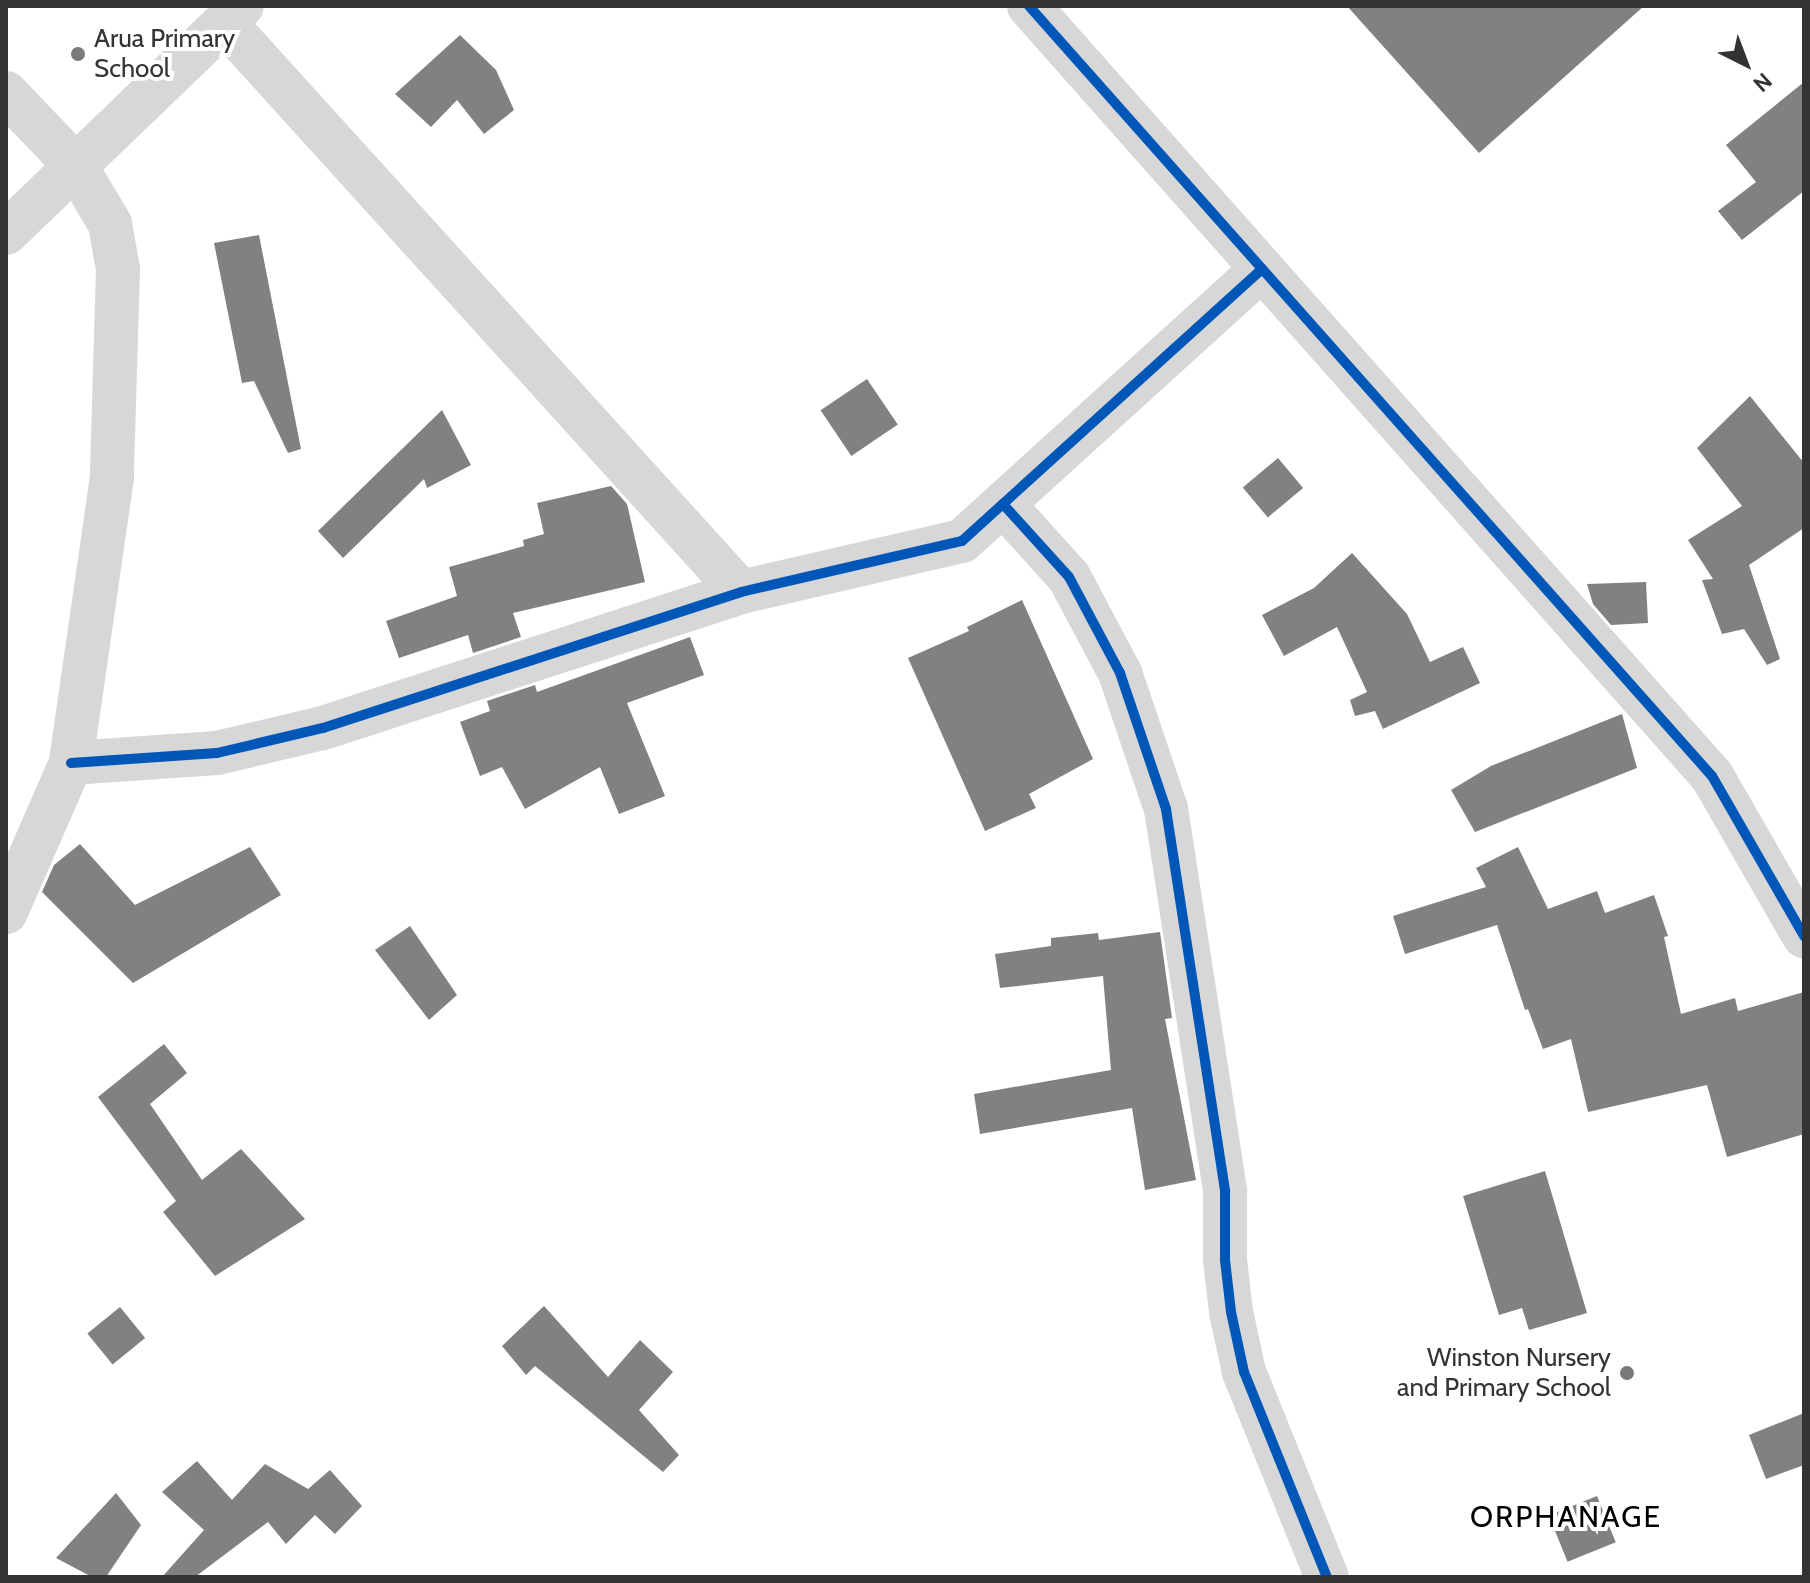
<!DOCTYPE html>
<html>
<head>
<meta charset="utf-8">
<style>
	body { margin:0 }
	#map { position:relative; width:1810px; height:1583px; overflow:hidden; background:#fff; font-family:Cabin,sans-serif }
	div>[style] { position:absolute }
	.building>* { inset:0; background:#818181; transform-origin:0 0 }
	.minor>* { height:44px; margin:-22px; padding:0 22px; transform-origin:22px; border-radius:22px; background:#d7d7d7 }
	.cycleway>* { height:10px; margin:-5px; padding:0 5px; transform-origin:5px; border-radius:5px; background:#0057b8 }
	.dots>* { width:22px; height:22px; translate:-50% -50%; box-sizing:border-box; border:4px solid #fff; border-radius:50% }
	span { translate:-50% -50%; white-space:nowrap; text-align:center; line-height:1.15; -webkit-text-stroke:8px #fff; paint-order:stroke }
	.poi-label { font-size:26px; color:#333 }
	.left { translate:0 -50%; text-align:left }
	.right { translate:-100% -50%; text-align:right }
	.quarter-label { font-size:30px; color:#000; letter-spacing:2px }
	.frame { position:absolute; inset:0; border:8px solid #333; pointer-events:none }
	.north { position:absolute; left:1706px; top:24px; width:80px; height:80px; -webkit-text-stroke:6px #fff; paint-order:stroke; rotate:138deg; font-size:22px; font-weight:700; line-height:32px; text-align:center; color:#333 }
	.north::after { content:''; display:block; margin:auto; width:28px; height:36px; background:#333; clip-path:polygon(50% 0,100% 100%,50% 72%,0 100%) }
</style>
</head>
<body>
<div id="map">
	<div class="building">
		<i style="clip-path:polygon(1347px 6px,1644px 6px,1479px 153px)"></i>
		<i style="clip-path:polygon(460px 35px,496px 70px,514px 110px,484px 134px,457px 100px,431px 127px,395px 94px)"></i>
		<i style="clip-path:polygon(1804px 82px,1804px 191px,1742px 240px,1718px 211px,1756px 182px,1726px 145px)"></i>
		<i style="clip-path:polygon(259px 235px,301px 449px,288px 453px,254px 381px,242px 383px,214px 243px)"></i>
		<i style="left:867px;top:379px;width:55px;height:56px;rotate:56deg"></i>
		<i style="clip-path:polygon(1750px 396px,1804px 463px,1804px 528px,1749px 565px,1780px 659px,1767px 665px,1744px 629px,1722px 634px,1702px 580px,1713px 579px,1688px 540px,1742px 506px,1697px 448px)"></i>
		<i style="clip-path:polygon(442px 410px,471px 465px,427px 488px,424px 479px,343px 558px,318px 531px)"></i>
		<i style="left:1278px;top:458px;width:39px;height:46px;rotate:50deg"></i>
		<i style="clip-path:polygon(611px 486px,627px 504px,645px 582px,513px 613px,521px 637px,473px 653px,468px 635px,399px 658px,386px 621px,457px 596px,449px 567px,524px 546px,523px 540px,544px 534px,537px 503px)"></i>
		<i style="clip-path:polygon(1352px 553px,1407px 614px,1430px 662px,1463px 647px,1480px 683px,1383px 729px,1375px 711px,1355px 716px,1350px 700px,1367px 692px,1337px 627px,1284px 656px,1262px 615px,1314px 588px)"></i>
		<i style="clip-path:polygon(1646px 582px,1648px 623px,1611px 625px,1593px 604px,1587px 584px)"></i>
		<i style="clip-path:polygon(1022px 600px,1093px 759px,1029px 794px,1036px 808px,985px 831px,908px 658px,969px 631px,967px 627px)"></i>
		<i style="clip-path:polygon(690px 637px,704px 675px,627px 703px,665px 796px,619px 814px,600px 767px,525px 809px,502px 767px,480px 776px,460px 722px,490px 711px,487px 701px,535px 685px,537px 692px)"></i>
		<i style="clip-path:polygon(1622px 714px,1637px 768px,1475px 832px,1451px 790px,1491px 766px)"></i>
		<i style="clip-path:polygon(80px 844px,135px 905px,250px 847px,281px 895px,133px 983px,42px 892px,54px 865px)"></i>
		<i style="clip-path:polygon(1518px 847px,1548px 909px,1597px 891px,1605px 913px,1654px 895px,1668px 936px,1664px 937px,1681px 1014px,1735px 998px,1738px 1011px,1804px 992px,1804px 1134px,1727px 1157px,1707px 1085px,1588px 1112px,1571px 1039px,1543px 1049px,1528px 1009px,1525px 1010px,1497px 925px,1405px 954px,1393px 916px,1486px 887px,1476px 868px)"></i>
		<i style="clip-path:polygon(410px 926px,457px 995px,429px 1020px,375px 950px)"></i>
		<i style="clip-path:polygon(1160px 932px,1172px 1018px,1165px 1019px,1196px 1180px,1145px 1190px,1132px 1108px,980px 1134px,974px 1094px,1111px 1070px,1103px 976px,1000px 988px,995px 954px,1051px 946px,1051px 938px,1098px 933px,1099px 940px)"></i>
		<i style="clip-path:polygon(164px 1044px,187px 1073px,150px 1104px,202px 1180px,241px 1149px,305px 1219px,215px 1276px,163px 1212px,176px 1201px,98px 1097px)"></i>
		<i style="clip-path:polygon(1545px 1171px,1587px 1313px,1529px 1330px,1522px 1308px,1499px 1315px,1463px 1196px)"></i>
		<i style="clip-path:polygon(544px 1306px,608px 1377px,640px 1340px,673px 1372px,639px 1410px,679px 1455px,663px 1472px,535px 1366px,526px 1375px,502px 1346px)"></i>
		<i style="left:120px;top:1307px;width:40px;height:42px;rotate:51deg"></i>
		<i style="clip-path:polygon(1804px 1413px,1804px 1465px,1766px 1479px,1749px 1435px)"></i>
		<i style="clip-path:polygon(197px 1461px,232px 1500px,265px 1464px,308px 1489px,330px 1470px,362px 1506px,335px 1534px,315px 1515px,286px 1544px,268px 1522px,195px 1577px,162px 1577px,204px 1530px,162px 1492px)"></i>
		<i style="clip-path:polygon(116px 1493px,141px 1525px,106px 1577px,92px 1577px,56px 1558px)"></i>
		<i style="left:1597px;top:1496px;width:50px;height:52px;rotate:68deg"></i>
	</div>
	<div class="minor">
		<i style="left:1029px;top:6px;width:1029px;rotate:48.43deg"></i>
		<i style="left:1712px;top:776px;width:185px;rotate:60.1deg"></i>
		<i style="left:225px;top:23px;width:768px;rotate:47.8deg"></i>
		<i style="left:6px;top:93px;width:100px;rotate:46.2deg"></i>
		<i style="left:75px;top:165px;width:69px;rotate:59.3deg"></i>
		<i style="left:110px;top:224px;width:46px;rotate:79.9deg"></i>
		<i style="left:118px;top:269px;width:208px;rotate:91.7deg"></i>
		<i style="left:112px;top:477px;width:289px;rotate:98.2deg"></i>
		<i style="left:71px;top:763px;width:163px;rotate:113.6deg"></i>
		<i style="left:6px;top:233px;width:327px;rotate:-43.9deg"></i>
		<i style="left:1003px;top:504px;width:98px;rotate:47.9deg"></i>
		<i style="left:1069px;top:577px;width:109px;rotate:62deg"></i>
		<i style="left:1120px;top:673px;width:144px;rotate:71.3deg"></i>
		<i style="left:1166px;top:809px;width:387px;rotate:81.2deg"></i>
		<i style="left:1225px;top:1191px;width:69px;rotate:90deg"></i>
		<i style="left:1225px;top:1260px;width:52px;rotate:83.4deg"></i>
		<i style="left:1231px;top:1312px;width:61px;rotate:77.8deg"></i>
		<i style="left:1244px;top:1372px;width:221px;rotate:68deg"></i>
		<i style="left:71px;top:763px;width:146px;rotate:-3.9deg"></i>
		<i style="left:217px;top:753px;width:109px;rotate:-13.3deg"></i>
		<i style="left:323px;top:728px;width:440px;rotate:-18deg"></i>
		<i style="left:741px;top:592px;width:227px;rotate:-13deg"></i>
		<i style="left:962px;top:541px;width:405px;rotate:-42.2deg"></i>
	</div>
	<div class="cycleway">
		<i style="left:1029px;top:6px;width:1029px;rotate:48.43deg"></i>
		<i style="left:1712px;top:776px;width:185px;rotate:60.1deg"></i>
		<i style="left:1003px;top:504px;width:98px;rotate:47.9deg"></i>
		<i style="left:1069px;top:577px;width:109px;rotate:62deg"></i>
		<i style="left:1120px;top:673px;width:144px;rotate:71.3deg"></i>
		<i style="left:1166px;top:809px;width:387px;rotate:81.2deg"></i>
		<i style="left:1225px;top:1191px;width:69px;rotate:90deg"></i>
		<i style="left:1225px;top:1260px;width:52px;rotate:83.4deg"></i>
		<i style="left:1231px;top:1312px;width:61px;rotate:77.8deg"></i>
		<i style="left:1244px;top:1372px;width:221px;rotate:68deg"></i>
		<i style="left:71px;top:763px;width:146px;rotate:-3.9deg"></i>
		<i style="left:217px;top:753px;width:109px;rotate:-13.3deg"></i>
		<i style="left:323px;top:728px;width:440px;rotate:-18deg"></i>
		<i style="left:741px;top:592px;width:227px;rotate:-13deg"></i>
		<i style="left:962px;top:541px;width:405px;rotate:-42.2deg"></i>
	</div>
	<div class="dots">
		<i style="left:78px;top:54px;background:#7a7a7a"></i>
		<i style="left:1627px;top:1373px;background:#7a7a7a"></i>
	</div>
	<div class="poi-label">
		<span class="left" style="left:94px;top:54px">Arua Primary<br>School</span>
		<span class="right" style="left:1611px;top:1373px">Winston Nursery<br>and Primary School</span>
	</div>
	<div class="quarter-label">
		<span style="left:1566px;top:1517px">ORPHANAGE</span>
	</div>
	<div class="frame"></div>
	<div class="north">N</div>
</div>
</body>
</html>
